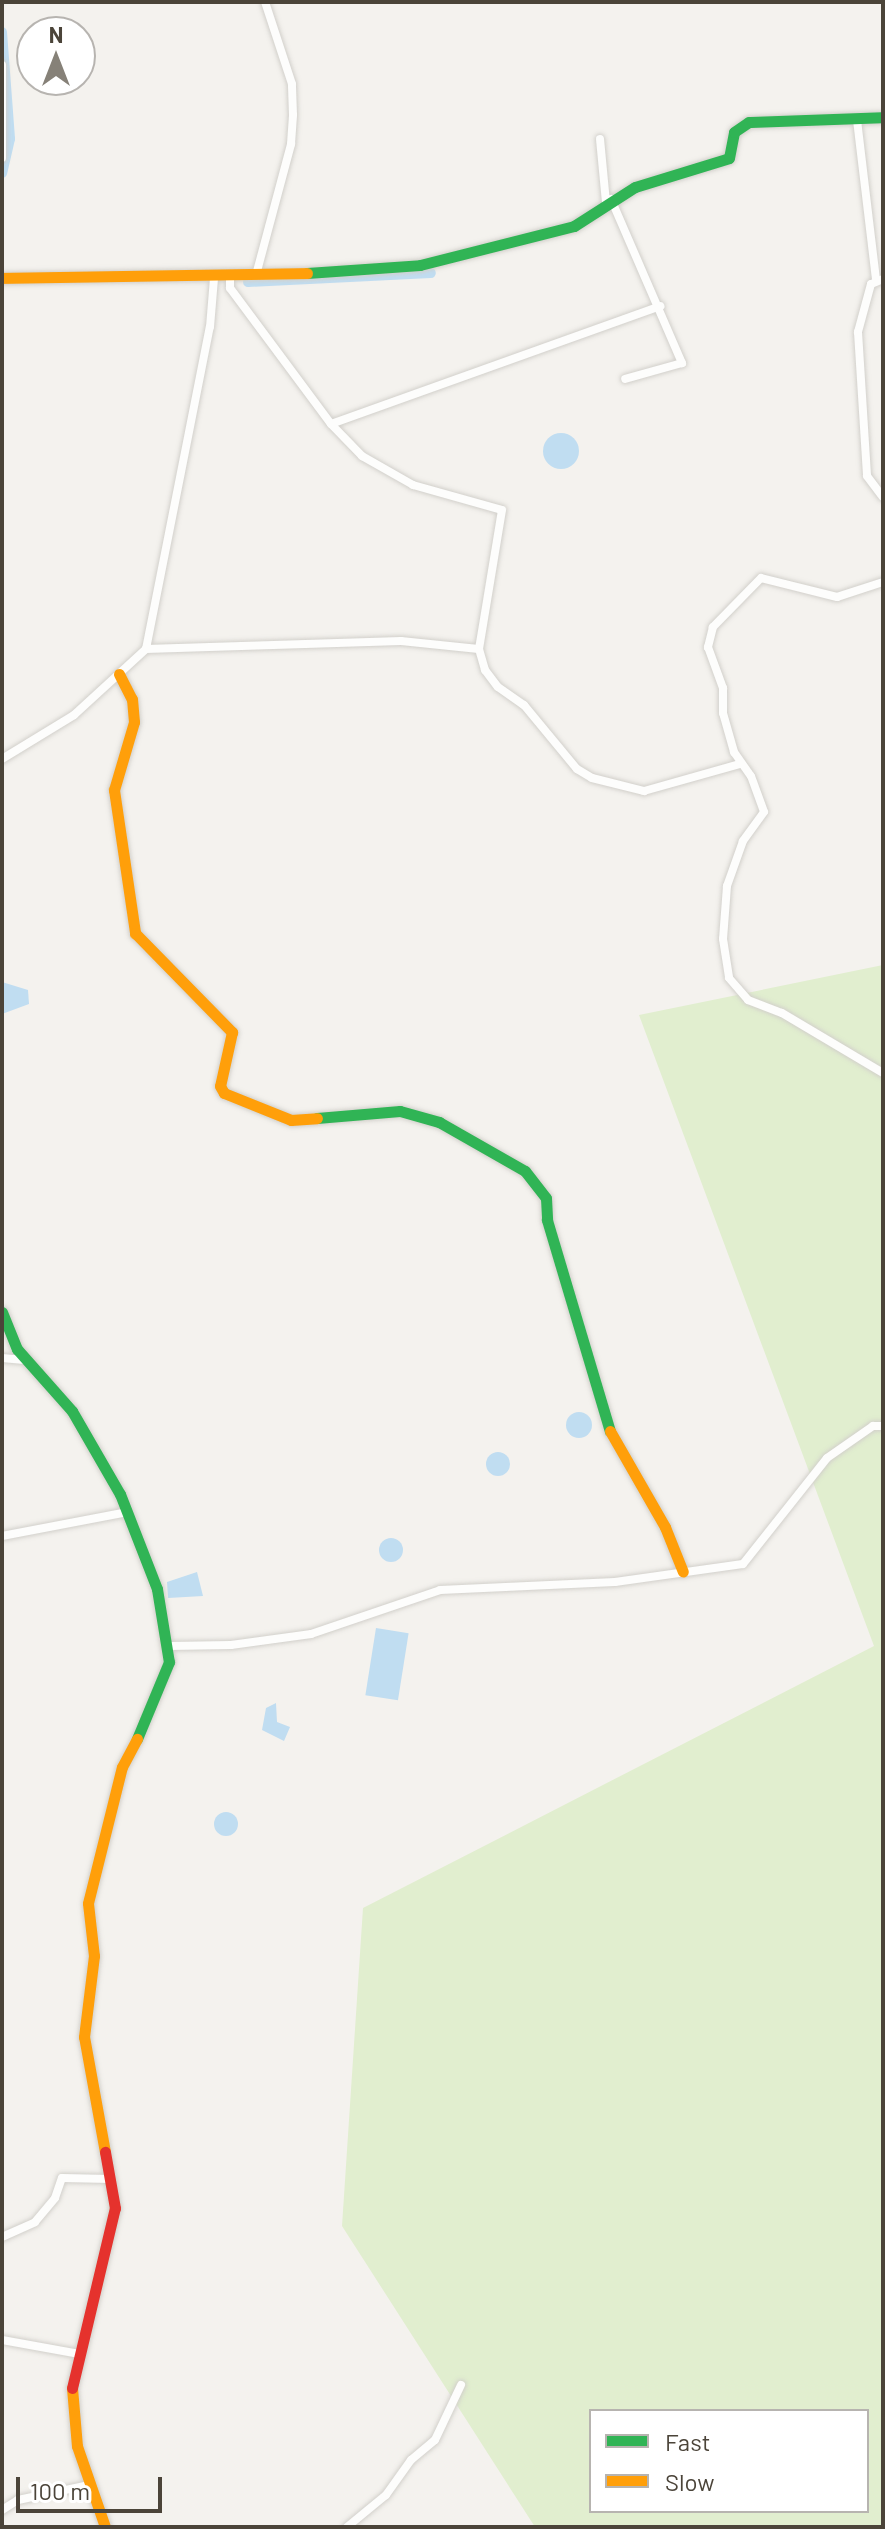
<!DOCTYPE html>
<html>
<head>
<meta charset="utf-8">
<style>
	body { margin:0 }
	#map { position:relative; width:885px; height:2529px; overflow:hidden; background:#f4f2ee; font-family:Barlow,sans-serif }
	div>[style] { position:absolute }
	.green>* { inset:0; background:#e1eecf }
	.water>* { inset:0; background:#c0ddf1; transform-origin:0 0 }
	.round { border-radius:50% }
	.canal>* { height:10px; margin:-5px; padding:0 5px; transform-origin:5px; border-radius:5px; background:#c0ddf1 }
	.roads { filter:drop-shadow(0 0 2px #d2d0cb) drop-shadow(0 0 2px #d2d0cb) }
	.street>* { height:8px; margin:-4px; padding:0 4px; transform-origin:4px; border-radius:4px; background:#fdfdfc }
	.fast>* { height:11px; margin:-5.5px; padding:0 5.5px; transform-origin:5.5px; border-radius:5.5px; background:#30b455 }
	.slow>* { height:11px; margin:-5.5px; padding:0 5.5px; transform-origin:5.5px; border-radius:5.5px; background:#ff9f0a }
	.jam>* { height:11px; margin:-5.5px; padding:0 5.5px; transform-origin:5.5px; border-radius:5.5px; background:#e5322d }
	span { translate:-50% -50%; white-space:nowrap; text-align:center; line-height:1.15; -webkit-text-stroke:6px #fff; paint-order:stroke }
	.frame { position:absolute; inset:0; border:4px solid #4b4439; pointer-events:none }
	.legend { position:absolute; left:589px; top:2409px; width:280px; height:104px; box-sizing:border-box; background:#fff; border:2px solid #b7b4b0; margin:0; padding:10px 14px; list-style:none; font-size:24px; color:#4b4439 }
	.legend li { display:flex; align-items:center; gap:16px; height:40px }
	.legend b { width:40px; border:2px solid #b7b4b0 }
	.north { position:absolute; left:16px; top:16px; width:80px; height:80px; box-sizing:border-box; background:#fff; border:2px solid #b7b4b0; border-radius:50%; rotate:0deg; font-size:22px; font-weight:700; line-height:32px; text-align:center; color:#4b4439 }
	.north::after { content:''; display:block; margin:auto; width:28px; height:36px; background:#868178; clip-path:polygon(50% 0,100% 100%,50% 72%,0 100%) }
	.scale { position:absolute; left:16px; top:2477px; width:146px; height:36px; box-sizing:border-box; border:4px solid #4b4439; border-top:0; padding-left:10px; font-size:24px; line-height:28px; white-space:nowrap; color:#4b4439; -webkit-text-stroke:6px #fff; paint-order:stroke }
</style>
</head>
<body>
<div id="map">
	<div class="green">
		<i style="clip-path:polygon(evenodd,883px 965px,883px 2527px,535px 2527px,342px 2226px,363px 1908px,874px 1646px,639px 1015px,883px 965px,591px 2411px,867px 2411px,867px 2511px,591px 2511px,591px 2411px)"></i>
	</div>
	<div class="water">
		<i class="round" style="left:543px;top:433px;width:36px;height:36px"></i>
		<i style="clip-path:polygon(2px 982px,28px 990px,29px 1004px,2px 1014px)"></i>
		<i class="round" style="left:566px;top:1412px;width:26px;height:26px"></i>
		<i class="round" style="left:486px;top:1452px;width:24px;height:24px"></i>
		<i class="round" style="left:379px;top:1538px;width:24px;height:24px"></i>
		<i style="clip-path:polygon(197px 1572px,203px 1596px,168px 1598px,167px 1582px)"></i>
		<i style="left:376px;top:1628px;width:33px;height:68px;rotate:9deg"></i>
		<i style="clip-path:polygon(276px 1703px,277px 1722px,290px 1727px,284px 1741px,262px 1730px,266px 1708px)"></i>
		<i class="round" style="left:214px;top:1812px;width:24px;height:24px"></i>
	</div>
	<div class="canal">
		<i style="left:2px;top:32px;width:107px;rotate:85.7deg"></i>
		<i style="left:10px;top:139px;width:35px;rotate:103deg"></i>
		<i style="left:248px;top:282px;width:183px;rotate:-2.8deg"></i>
	</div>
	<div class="roads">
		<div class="street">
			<i style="left:2px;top:65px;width:93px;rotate:90deg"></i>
			<i style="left:857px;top:120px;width:160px;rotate:83.2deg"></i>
			<i style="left:600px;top:139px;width:64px;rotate:84.6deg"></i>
			<i style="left:611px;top:199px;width:179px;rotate:66.6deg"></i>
			<i style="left:682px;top:363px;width:59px;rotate:164.3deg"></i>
			<i style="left:256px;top:275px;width:136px;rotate:-75deg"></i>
			<i style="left:291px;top:144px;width:29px;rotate:-86deg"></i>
			<i style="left:293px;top:115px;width:31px;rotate:-92deg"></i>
			<i style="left:292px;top:84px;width:86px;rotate:-108.2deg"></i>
			<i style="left:230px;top:278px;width:10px;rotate:90deg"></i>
			<i style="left:230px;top:288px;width:169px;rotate:53.4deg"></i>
			<i style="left:331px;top:424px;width:350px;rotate:-19.7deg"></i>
			<i style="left:883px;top:279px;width:13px;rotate:157deg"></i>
			<i style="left:871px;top:284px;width:50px;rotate:105.2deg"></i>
			<i style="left:858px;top:332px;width:144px;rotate:86.4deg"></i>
			<i style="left:867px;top:476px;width:26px;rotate:53deg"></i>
			<i style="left:331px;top:424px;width:45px;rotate:45.9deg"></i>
			<i style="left:362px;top:456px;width:59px;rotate:29.6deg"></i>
			<i style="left:413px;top:485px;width:92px;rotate:15.7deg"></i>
			<i style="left:502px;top:510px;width:141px;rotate:99.4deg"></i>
			<i style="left:883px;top:582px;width:48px;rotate:161.9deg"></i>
			<i style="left:837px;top:597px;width:78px;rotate:-166deg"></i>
			<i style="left:761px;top:578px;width:69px;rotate:134.4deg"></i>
			<i style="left:713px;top:627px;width:21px;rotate:104deg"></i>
			<i style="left:708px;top:647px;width:44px;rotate:69.9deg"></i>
			<i style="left:723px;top:688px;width:25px;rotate:90deg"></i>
			<i style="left:723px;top:713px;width:41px;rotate:74.2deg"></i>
			<i style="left:734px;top:752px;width:29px;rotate:55deg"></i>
			<i style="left:751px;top:776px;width:38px;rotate:70deg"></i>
			<i style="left:764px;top:812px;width:36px;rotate:126deg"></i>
			<i style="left:743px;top:841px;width:48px;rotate:109.6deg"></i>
			<i style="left:727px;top:886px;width:53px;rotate:94.3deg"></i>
			<i style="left:723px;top:939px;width:39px;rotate:81deg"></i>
			<i style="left:729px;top:978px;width:29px;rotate:49deg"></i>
			<i style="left:748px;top:1000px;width:36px;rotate:21deg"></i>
			<i style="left:782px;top:1013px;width:117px;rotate:30.7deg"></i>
			<i style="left:146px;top:649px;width:255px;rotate:-1.8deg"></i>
			<i style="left:401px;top:641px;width:78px;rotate:5.9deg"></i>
			<i style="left:479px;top:649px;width:22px;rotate:74deg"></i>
			<i style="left:485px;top:670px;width:21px;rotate:53deg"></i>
			<i style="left:498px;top:687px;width:32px;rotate:35deg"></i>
			<i style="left:524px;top:705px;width:83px;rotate:50.4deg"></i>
			<i style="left:577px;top:769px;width:17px;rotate:31deg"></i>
			<i style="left:592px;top:778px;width:54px;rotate:14deg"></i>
			<i style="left:644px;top:791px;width:100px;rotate:-15.7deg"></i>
			<i style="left:2px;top:759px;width:84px;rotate:-31.4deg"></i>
			<i style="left:74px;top:715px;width:98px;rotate:-42.5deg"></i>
			<i style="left:146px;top:649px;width:328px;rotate:-78.8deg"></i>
			<i style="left:210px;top:327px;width:49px;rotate:-85.3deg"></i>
			<i style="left:2px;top:1358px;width:25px;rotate:5deg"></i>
			<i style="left:2px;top:1536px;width:128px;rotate:-10.8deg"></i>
			<i style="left:169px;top:1646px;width:62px;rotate:-0.9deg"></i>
			<i style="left:231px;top:1645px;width:81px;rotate:-7.8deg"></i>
			<i style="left:311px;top:1634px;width:136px;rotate:-18.8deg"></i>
			<i style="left:440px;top:1590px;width:175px;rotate:-2.6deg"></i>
			<i style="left:615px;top:1582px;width:129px;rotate:-8deg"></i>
			<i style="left:743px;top:1564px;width:135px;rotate:-51.6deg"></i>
			<i style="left:827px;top:1458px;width:56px;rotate:-34.8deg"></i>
			<i style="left:873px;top:1426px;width:10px"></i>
			<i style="left:2px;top:2237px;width:36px;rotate:-24deg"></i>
			<i style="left:35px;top:2222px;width:31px;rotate:-50deg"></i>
			<i style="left:55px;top:2198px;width:21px;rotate:-71deg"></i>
			<i style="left:62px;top:2178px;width:49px;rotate:1.2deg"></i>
			<i style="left:2px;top:2340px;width:79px;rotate:10.2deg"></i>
			<i style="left:2px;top:2510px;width:19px;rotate:-32deg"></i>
			<i style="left:18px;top:2500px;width:73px;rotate:-11.9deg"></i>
			<i style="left:347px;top:2527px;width:50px;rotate:-39.4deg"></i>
			<i style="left:386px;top:2495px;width:43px;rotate:-54.5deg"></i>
			<i style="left:411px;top:2460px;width:31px;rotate:-40deg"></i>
			<i style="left:435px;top:2440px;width:61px;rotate:-64.7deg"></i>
		</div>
		<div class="fast">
			<i style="left:307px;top:273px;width:113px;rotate:-4deg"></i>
			<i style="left:420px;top:265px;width:159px;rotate:-14.2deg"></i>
			<i style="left:574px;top:226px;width:72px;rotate:-32.6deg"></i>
			<i style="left:635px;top:187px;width:98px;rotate:-17.1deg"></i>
			<i style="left:729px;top:158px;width:26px;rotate:-79deg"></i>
			<i style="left:734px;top:132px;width:18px;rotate:-34deg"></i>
			<i style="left:749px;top:122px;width:134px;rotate:-2.1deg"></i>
			<i style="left:317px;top:1118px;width:83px;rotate:-4.8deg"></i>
			<i style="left:400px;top:1111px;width:41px;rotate:15.8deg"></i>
			<i style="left:439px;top:1122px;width:99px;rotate:29.7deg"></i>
			<i style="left:525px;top:1171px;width:34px;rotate:52deg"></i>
			<i style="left:546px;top:1198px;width:22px;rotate:87deg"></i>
			<i style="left:547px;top:1220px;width:220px;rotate:73.4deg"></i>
			<i style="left:2px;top:1312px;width:40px;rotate:68deg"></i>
			<i style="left:17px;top:1349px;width:83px;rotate:48.4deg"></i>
			<i style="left:72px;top:1411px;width:96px;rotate:60deg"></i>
			<i style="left:120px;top:1494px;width:102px;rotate:68.7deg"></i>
			<i style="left:157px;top:1589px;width:74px;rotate:80.7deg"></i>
			<i style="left:169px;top:1662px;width:83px;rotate:112.6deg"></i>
		</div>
		<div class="slow">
			<i style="left:2px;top:278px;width:305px;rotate:-0.9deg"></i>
			<i style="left:119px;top:674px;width:28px;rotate:63deg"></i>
			<i style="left:132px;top:699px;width:23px;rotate:85deg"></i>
			<i style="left:134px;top:722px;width:71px;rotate:106.4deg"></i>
			<i style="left:114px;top:790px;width:145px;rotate:81.6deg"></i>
			<i style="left:135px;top:933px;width:139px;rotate:45.6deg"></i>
			<i style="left:232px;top:1032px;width:55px;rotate:102.5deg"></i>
			<i style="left:220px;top:1086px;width:8px;rotate:60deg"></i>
			<i style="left:224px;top:1093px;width:72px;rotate:21.9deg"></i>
			<i style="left:291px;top:1120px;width:26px;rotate:-4deg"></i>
			<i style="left:610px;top:1431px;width:111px;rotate:60.2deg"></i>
			<i style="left:665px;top:1527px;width:48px;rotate:68.2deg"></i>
			<i style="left:105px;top:2152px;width:117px;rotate:-100.3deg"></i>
			<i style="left:84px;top:2037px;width:82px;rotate:-83deg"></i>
			<i style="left:94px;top:1956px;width:53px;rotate:-96.5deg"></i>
			<i style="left:88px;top:1903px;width:140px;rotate:-76deg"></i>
			<i style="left:122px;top:1767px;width:32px;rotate:-62deg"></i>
			<i style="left:72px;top:2388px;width:58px;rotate:85.1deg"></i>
			<i style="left:77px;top:2446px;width:86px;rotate:70.9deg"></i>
		</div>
		<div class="jam">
			<i style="left:72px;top:2388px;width:185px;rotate:-76.6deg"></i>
			<i style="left:115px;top:2208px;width:57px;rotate:-100.1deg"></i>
		</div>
	</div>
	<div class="frame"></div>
	<ul class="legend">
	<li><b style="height:10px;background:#30b455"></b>Fast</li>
	<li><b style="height:10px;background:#ff9f0a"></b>Slow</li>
	</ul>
	<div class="north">N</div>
	<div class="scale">100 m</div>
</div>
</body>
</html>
